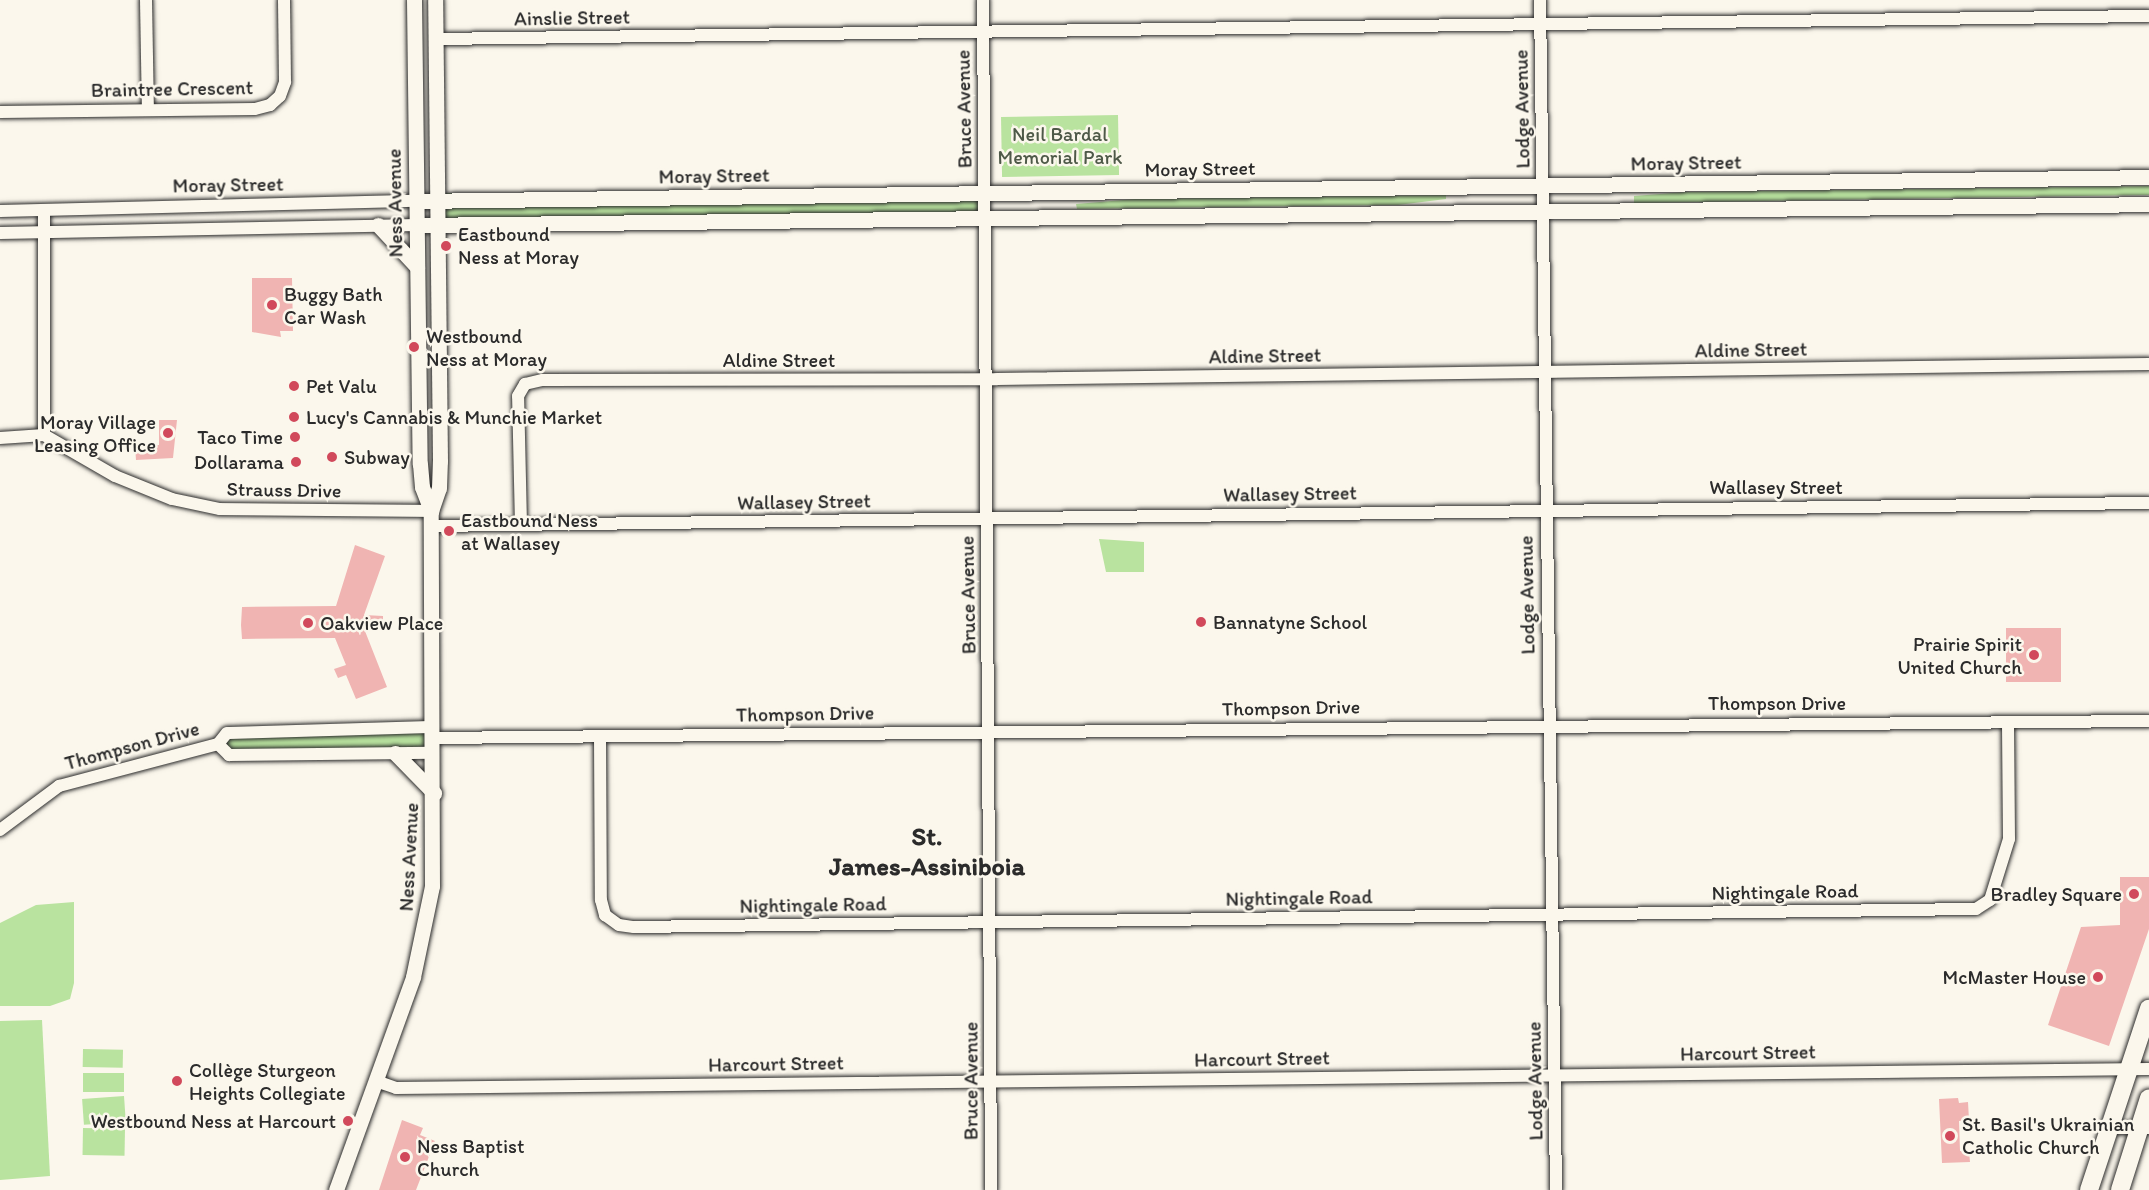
<!DOCTYPE html>
<html>
<head>
<meta charset="utf-8">
<style>
	body { margin:0 }
	#map { position:relative; width:2149px; height:1190px; overflow:hidden; background:#fbf7ec; font-family:Itim,sans-serif }
	div>[style] { position:absolute }
	.green>* { inset:0; background:#b9e39f; transform-origin:0 0 }
	.building>* { inset:0; background:#f0b4b2; transform-origin:0 0 }
	.roads { filter:drop-shadow(0 0 2px #2b2b2b) drop-shadow(0 0 2px #2b2b2b) }
	.minor>* { height:12px; margin:-6px; padding:0 6px; transform-origin:6px; border-radius:6px; background:#fbf7ec }
	.major>* { height:15px; margin:-7.5px; padding:0 7.5px; transform-origin:7.5px; border-radius:7.5px; background:#fbf7ec }
	.highway>* { height:18px; margin:-9px; padding:0 9px; transform-origin:9px; border-radius:9px; background:#fbf7ec }
	.dots>* { width:16px; height:16px; translate:-50% -50%; box-sizing:border-box; border:3px solid #fbf7ec; border-radius:50% }
	span { translate:-50% -50%; white-space:nowrap; text-align:center; line-height:1.15; -webkit-text-stroke:5px #fbf7ec; paint-order:stroke }
	.street-label { font-size:20px; color:#2b2b2b }
	.park-label { font-size:20px; color:#4e5948 }
	.poi-label { font-size:20px; color:#2b2b2b }
	.left { translate:0 -50%; text-align:left }
	.right { translate:-100% -50%; text-align:right }
	.district-label { font-size:26px; color:#2b2b2b; font-weight:700 }
</style>
</head>
<body>
<div id="map">
	<div class="green">
		<i style="left:1118px;top:115px;width:60px;height:117px;rotate:89deg"></i>
		<i style="clip-path:polygon(2149px 186px,2149px 195px,1634px 203px,1634px 196px,1685px 192px)"></i>
		<i style="left:984px;top:193px;width:26px;height:547px;rotate:90deg"></i>
		<i style="clip-path:polygon(1446px 195px,1446px 199px,1398px 205px,1077px 209px,1076px 204px,1135px 199px)"></i>
		<i style="clip-path:polygon(1099px 539px,1144px 542px,1144px 572px,1106px 572px)"></i>
		<i style="clip-path:polygon(432px 727px,433px 753px,229px 755px,218px 744px,227px 733px)"></i>
		<i style="clip-path:polygon(74px 902px,74px 983px,70px 999px,50px 1006px,0 1006px,0 923px,36px 905px)"></i>
		<i style="clip-path:polygon(42px 1020px,50px 1176px,0 1180px,0 1021px)"></i>
		<i style="left:83px;top:1049px;width:40px;height:18px;rotate:1deg"></i>
		<i style="left:124px;top:1073px;width:19px;height:41px;rotate:90deg"></i>
		<i style="left:124px;top:1096px;width:26px;height:42px;rotate:86deg"></i>
		<i style="left:83px;top:1128px;width:42px;height:27px;rotate:1deg"></i>
	</div>
	<div class="building">
		<i style="clip-path:polygon(252px 278px,292px 278px,293px 331px,280px 331px,281px 337px,252px 332px)"></i>
		<i style="clip-path:polygon(159px 420px,177px 420px,173px 458px,136px 460px,135px 446px,159px 445px)"></i>
		<i style="clip-path:polygon(355px 545px,385px 556px,364px 615px,383px 616px,383px 625px,363px 626px,387px 687px,356px 699px,346px 675px,338px 678px,334px 669px,346px 665px,335px 638px,242px 639px,241px 625px,242px 607px,336px 606px)"></i>
		<i style="left:2006px;top:628px;width:55px;height:54px"></i>
		<i style="clip-path:polygon(2120px 877px,2149px 877px,2149px 929px,2109px 1046px,2048px 1025px,2081px 927px,2120px 925px)"></i>
		<i style="clip-path:polygon(1958px 1098px,1959px 1103px,1968px 1102px,1969px 1120px,1959px 1121px,1960px 1151px,1969px 1151px,1970px 1162px,1942px 1163px,1939px 1099px)"></i>
		<i style="clip-path:polygon(402px 1120px,423px 1128px,420px 1135px,435px 1141px,416px 1190px,379px 1190px)"></i>
	</div>
	<div class="roads">
		<div class="minor">
			<i style="left:146px;top:0;width:110px;rotate:89deg"></i>
			<i style="left:983px;top:0;width:1190px;rotate:89.61deg"></i>
			<i style="left:1540px;top:0;width:1190px;rotate:89.23deg"></i>
			<i style="left:435px;top:39px;width:1714px;rotate:-0.77deg"></i>
			<i style="left:0;top:112px;width:255px;rotate:-0.7deg"></i>
			<i style="left:255px;top:109px;width:16px;rotate:-15deg"></i>
			<i style="left:270px;top:105px;width:13px;rotate:-42deg"></i>
			<i style="left:280px;top:96px;width:15px;rotate:-70deg"></i>
			<i style="left:285px;top:82px;width:82px;rotate:-90.7deg"></i>
			<i style="left:0;top:211px;width:416px;rotate:-1.4deg"></i>
			<i style="left:0;top:233px;width:417px;rotate:-1.1deg"></i>
			<i style="left:44px;top:435px;width:225px;rotate:-90deg"></i>
			<i style="left:0;top:438px;width:44px;rotate:-3.9deg"></i>
			<i style="left:44px;top:435px;width:82px;rotate:30deg"></i>
			<i style="left:115px;top:476px;width:61px;rotate:22deg"></i>
			<i style="left:172px;top:499px;width:49px;rotate:11.8deg"></i>
			<i style="left:220px;top:509px;width:211px;rotate:0.5deg"></i>
			<i style="left:521px;top:525px;width:129px;rotate:-91.3deg"></i>
			<i style="left:518px;top:396px;width:14px;rotate:-60deg"></i>
			<i style="left:525px;top:384px;width:18px;rotate:-13deg"></i>
			<i style="left:543px;top:380px;width:454px;rotate:-0.1deg"></i>
			<i style="left:997px;top:379px;width:1152px;rotate:-0.75deg"></i>
			<i style="left:431px;top:526px;width:1718px;rotate:-0.77deg"></i>
			<i style="left:600px;top:736px;width:164px;rotate:89.7deg"></i>
			<i style="left:601px;top:900px;width:16px;rotate:75deg"></i>
			<i style="left:605px;top:915px;width:17px;rotate:36deg"></i>
			<i style="left:619px;top:925px;width:15px;rotate:8deg"></i>
			<i style="left:634px;top:927px;width:1342px;rotate:-0.77deg"></i>
			<i style="left:1976px;top:909px;width:17px;rotate:-33deg"></i>
			<i style="left:1990px;top:900px;width:64px;rotate:-72.7deg"></i>
			<i style="left:2009px;top:839px;width:117px;rotate:-90.5deg"></i>
			<i style="left:433px;top:738px;width:1716px;rotate:-0.57deg"></i>
			<i style="left:218px;top:744px;width:16px;rotate:45deg"></i>
			<i style="left:229px;top:755px;width:204px;rotate:-0.6deg"></i>
			<i style="left:0;top:830px;width:74px;rotate:-36.7deg"></i>
			<i style="left:59px;top:786px;width:164px;rotate:-14.8deg"></i>
			<i style="left:218px;top:744px;width:14px;rotate:-51deg"></i>
			<i style="left:227px;top:733px;width:205px;rotate:-1.7deg"></i>
			<i style="left:376px;top:1081px;width:21px;rotate:19deg"></i>
			<i style="left:396px;top:1088px;width:1753px;rotate:-0.62deg"></i>
			<i style="left:2109px;top:1128px;width:40px"></i>
		</div>
		<div class="major">
			<i style="left:414px;top:0;width:464px;rotate:89.3deg"></i>
			<i style="left:420px;top:464px;width:23px;rotate:85deg"></i>
			<i style="left:422px;top:487px;width:26px;rotate:69deg"></i>
			<i style="left:416px;top:201px;width:1733px;rotate:-0.79deg"></i>
			<i style="left:378px;top:225px;width:57px;rotate:47.1deg"></i>
			<i style="left:417px;top:225px;width:1732px;rotate:-0.69deg"></i>
			<i style="left:395px;top:753px;width:56px;rotate:45.7deg"></i>
			<i style="left:336px;top:1190px;width:226px;rotate:-70.1deg"></i>
			<i style="left:413px;top:977px;width:93px;rotate:-78.2deg"></i>
			<i style="left:432px;top:886px;width:375px;rotate:-90.2deg"></i>
			<i style="left:431px;top:511px;width:24px;rotate:-71deg"></i>
			<i style="left:439px;top:488px;width:27px;rotate:-88deg"></i>
			<i style="left:440px;top:461px;width:461px;rotate:-90.6deg"></i>
		</div>
		<div class="highway">
			<i style="left:2089px;top:1190px;width:191px;rotate:-71.7deg"></i>
			<i style="left:2120px;top:1190px;width:96px;rotate:-72.5deg"></i>
		</div>
	</div>
	<div class="dots">
		<i style="left:446px;top:246px;background:#d1495b"></i>
		<i style="left:272px;top:305px;background:#d1495b"></i>
		<i style="left:414px;top:347px;background:#d1495b"></i>
		<i style="left:294px;top:386px;background:#d1495b"></i>
		<i style="left:294px;top:417px;background:#d1495b"></i>
		<i style="left:168px;top:433px;background:#d1495b"></i>
		<i style="left:295px;top:437px;background:#d1495b"></i>
		<i style="left:332px;top:457px;background:#d1495b"></i>
		<i style="left:296px;top:462px;background:#d1495b"></i>
		<i style="left:449px;top:531px;background:#d1495b"></i>
		<i style="left:1201px;top:622px;background:#d1495b"></i>
		<i style="left:308px;top:623px;background:#d1495b"></i>
		<i style="left:2034px;top:655px;background:#d1495b"></i>
		<i style="left:2134px;top:894px;background:#d1495b"></i>
		<i style="left:2098px;top:977px;background:#d1495b"></i>
		<i style="left:177px;top:1081px;background:#d1495b"></i>
		<i style="left:348px;top:1121px;background:#d1495b"></i>
		<i style="left:1950px;top:1136px;background:#d1495b"></i>
		<i style="left:405px;top:1157px;background:#d1495b"></i>
	</div>
	<div class="street-label">
		<span style="left:572px;top:18px;rotate:-1deg">Ainslie Street</span>
		<span style="left:172px;top:89px;rotate:-1deg">Braintree Crescent</span>
		<span style="left:964px;top:109px;rotate:-91deg">Bruce Avenue</span>
		<span style="left:1522px;top:109px;rotate:-91deg">Lodge Avenue</span>
		<span style="left:1686px;top:163px;rotate:-1deg">Moray Street</span>
		<span style="left:1200px;top:169px;rotate:-1deg">Moray Street</span>
		<span style="left:714px;top:176px;rotate:-1deg">Moray Street</span>
		<span style="left:228px;top:185px;rotate:-1deg">Moray Street</span>
		<span style="left:395px;top:203px;rotate:-91deg">Ness Avenue</span>
		<span style="left:1751px;top:350px;rotate:-1deg">Aldine Street</span>
		<span style="left:1265px;top:356px;rotate:-1deg">Aldine Street</span>
		<span style="left:779px;top:360px">Aldine Street</span>
		<span style="left:1776px;top:487px">Wallasey Street</span>
		<span style="left:284px;top:490px;rotate:1deg">Strauss Drive</span>
		<span style="left:1290px;top:494px;rotate:-1deg">Wallasey Street</span>
		<span style="left:804px;top:502px;rotate:-1deg">Wallasey Street</span>
		<span style="left:968px;top:595px;rotate:-91deg">Bruce Avenue</span>
		<span style="left:1527px;top:595px;rotate:-91deg">Lodge Avenue</span>
		<span style="left:1777px;top:703px">Thompson Drive</span>
		<span style="left:1291px;top:708px;rotate:-1deg">Thompson Drive</span>
		<span style="left:805px;top:714px;rotate:-1deg">Thompson Drive</span>
		<span style="left:132px;top:746px;rotate:-15deg">Thompson Drive</span>
		<span style="left:409px;top:857px;rotate:-87deg">Ness Avenue</span>
		<span style="left:1785px;top:892px;rotate:-1deg">Nightingale Road</span>
		<span style="left:1299px;top:898px;rotate:-1deg">Nightingale Road</span>
		<span style="left:813px;top:905px;rotate:-1deg">Nightingale Road</span>
		<span style="left:1748px;top:1053px;rotate:-1deg">Harcourt Street</span>
		<span style="left:1262px;top:1059px;rotate:-1deg">Harcourt Street</span>
		<span style="left:776px;top:1064px;rotate:-1deg">Harcourt Street</span>
		<span style="left:971px;top:1081px;rotate:-90deg">Bruce Avenue</span>
		<span style="left:1535px;top:1081px;rotate:-91deg">Lodge Avenue</span>
	</div>
	<div class="park-label">
		<span style="left:1060px;top:146px">Neil Bardal<br>Memorial Park</span>
	</div>
	<div class="poi-label">
		<span class="left" style="left:458px;top:246px">Eastbound<br>Ness at Moray</span>
		<span class="left" style="left:284px;top:306px">Buggy Bath<br>Car Wash</span>
		<span class="left" style="left:426px;top:348px">Westbound<br>Ness at Moray</span>
		<span class="left" style="left:306px;top:386px">Pet Valu</span>
		<span class="left" style="left:306px;top:417px">Lucy's Cannabis &amp; Munchie Market</span>
		<span class="right" style="left:156px;top:434px">Moray Village<br>Leasing Office</span>
		<span class="right" style="left:283px;top:437px">Taco Time</span>
		<span class="left" style="left:344px;top:457px">Subway</span>
		<span class="right" style="left:284px;top:462px">Dollarama</span>
		<span class="left" style="left:461px;top:532px">Eastbound Ness<br>at Wallasey</span>
		<span class="left" style="left:1213px;top:622px">Bannatyne School</span>
		<span class="left" style="left:320px;top:623px">Oakview Place</span>
		<span class="right" style="left:2022px;top:656px">Prairie Spirit<br>United Church</span>
		<span class="right" style="left:2122px;top:894px">Bradley Square</span>
		<span class="right" style="left:2086px;top:977px">McMaster House</span>
		<span class="left" style="left:189px;top:1082px">Collège Sturgeon<br>Heights Collegiate</span>
		<span class="right" style="left:336px;top:1121px">Westbound Ness at Harcourt</span>
		<span class="left" style="left:1962px;top:1136px">St. Basil's Ukrainian<br>Catholic Church</span>
		<span class="left" style="left:417px;top:1158px">Ness Baptist<br>Church</span>
	</div>
	<div class="district-label">
		<span style="left:927px;top:852px">St.<br>James-Assiniboia</span>
	</div>
</div>
</body>
</html>
